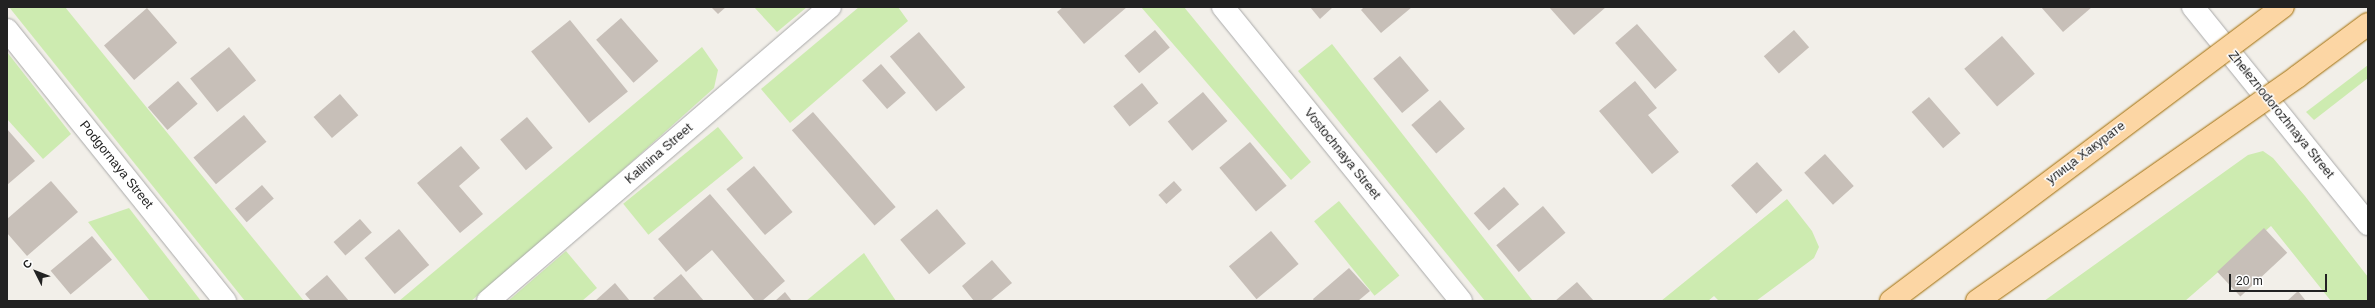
<!DOCTYPE html>
<html>
<head>
<meta charset="utf-8">
<style>
	body { margin:0 }
	#map { position:relative; width:2375px; height:308px; overflow:hidden; background:#f2efe9; font-family:Helvetica,sans-serif }
	div>[style] { position:absolute }
	.grass>* { inset:0; background:#cdebb0; transform-origin:0 0 }
	.building>* { inset:0; background:#c7bfb8; transform-origin:0 0 }
	.roads { filter:drop-shadow(0 0 1px #a9a9a9) drop-shadow(0 0 1px #a9a9a9) }
	.street>* { height:22px; margin:-11px; padding:0 11px; transform-origin:11px; border-radius:11px; background:#fff }
	.bridges { filter:drop-shadow(0 0 1px #a06b00) drop-shadow(0 0 1px #a06b00) }
	.primary-bridge>* { height:22px; margin:-11px; padding:0 11px; transform-origin:11px; border-radius:11px; background:#fcd6a4 }
	span { translate:-50% -50%; white-space:nowrap; text-align:center; line-height:1.15; -webkit-text-stroke:3px #fff; paint-order:stroke }
	.street-label { font-size:13px; color:#222 }
	.frame { position:absolute; inset:0; border:8px solid #222; pointer-events:none }
	.north { position:absolute; left:16px; top:252px; width:40px; height:40px; -webkit-text-stroke:3px #fff; paint-order:stroke; rotate:312deg; font-size:11px; font-weight:700; line-height:16px; text-align:center; color:#222 }
	.north::after { content:''; display:block; margin:auto; width:14px; height:18px; background:#222; clip-path:polygon(50% 0,100% 100%,50% 72%,0 100%) }
	.scale { position:absolute; left:2229px; top:274px; width:98px; height:18px; box-sizing:border-box; border:2px solid #222; border-top:0; padding-left:5px; font-size:12px; line-height:14px; white-space:nowrap; color:#222; -webkit-text-stroke:3px #fff; paint-order:stroke }
</style>
</head>
<body>
<div id="map">
	<div class="grass">
		<i style="clip-path:polygon(9px 7px,65px 7px,304px 301px,245px 301px)"></i>
		<i style="clip-path:polygon(754px 7px,807px 7px,777px 32px)"></i>
		<i style="clip-path:polygon(859px 7px,898px 7px,908px 21px,790px 123px,761px 89px)"></i>
		<i style="clip-path:polygon(1141px 7px,1184px 7px,1311px 162px,1291px 180px)"></i>
		<i style="clip-path:polygon(1332px 44px,1533px 301px,1485px 301px,1298px 71px)"></i>
		<i style="clip-path:polygon(702px 47px,718px 70px,714px 88px,541px 243px,471px 301px,399px 301px)"></i>
		<i style="clip-path:polygon(7px 52px,71px 134px,43px 159px,7px 119px)"></i>
		<i style="clip-path:polygon(2368px 65px,2368px 78px,2314px 120px,2306px 112px)"></i>
		<i style="left:718px;top:127px;width:40px;height:122px;rotate:51deg"></i>
		<i style="clip-path:polygon(2263px 151px,2273px 158px,2305px 196px,2368px 277px,2368px 301px,2331px 301px,2271px 226px,2185px 301px,2044px 301px,2248px 155px)"></i>
		<i style="clip-path:polygon(1787px 199px,1812px 231px,1819px 247px,1814px 258px,1756px 301px,1719px 301px,1714px 296px,1708px 301px,1661px 301px)"></i>
		<i style="left:1339px;top:201px;width:96px;height:32px;rotate:51deg"></i>
		<i style="clip-path:polygon(129px 208px,201px 301px,150px 301px,88px 222px)"></i>
		<i style="clip-path:polygon(566px 251px,597px 288px,582px 301px,508px 301px)"></i>
		<i style="clip-path:polygon(864px 253px,896px 301px,806px 301px)"></i>
	</div>
	<div class="building">
		<i style="clip-path:polygon(711px 7px,726px 7px,718px 14px)"></i>
		<i style="clip-path:polygon(1063px 7px,1127px 7px,1084px 44px,1057px 12px)"></i>
		<i style="clip-path:polygon(1310px 7px,1333px 7px,1320px 19px)"></i>
		<i style="clip-path:polygon(1364px 7px,1412px 7px,1381px 33px,1361px 10px)"></i>
		<i style="clip-path:polygon(1549px 7px,1606px 7px,1574px 35px)"></i>
		<i style="clip-path:polygon(2041px 7px,2092px 7px,2063px 32px)"></i>
		<i style="left:147px;top:8px;width:46px;height:57px;rotate:49deg"></i>
		<i style="left:621px;top:18px;width:57px;height:33px;rotate:49deg"></i>
		<i style="left:570px;top:20px;width:92px;height:50px;rotate:51deg"></i>
		<i style="left:1637px;top:24px;width:61px;height:29px;rotate:49deg"></i>
		<i style="left:1155px;top:30px;width:23px;height:40px;rotate:50deg"></i>
		<i style="left:1794px;top:30px;width:23px;height:40px;rotate:49deg"></i>
		<i style="left:919px;top:32px;width:72px;height:38px;rotate:50deg"></i>
		<i style="left:2002px;top:36px;width:50px;height:50px;rotate:49deg"></i>
		<i style="left:229px;top:47px;width:43px;height:50px;rotate:51deg"></i>
		<i style="left:1400px;top:56px;width:45px;height:35px;rotate:50deg"></i>
		<i style="left:881px;top:64px;width:38px;height:25px;rotate:49deg"></i>
		<i style="left:178px;top:81px;width:30px;height:40px;rotate:49deg"></i>
		<i style="clip-path:polygon(1635px 81px,1657px 108px,1648px 115px,1679px 152px,1652px 174px,1599px 111px)"></i>
		<i style="left:1142px;top:83px;width:26px;height:37px;rotate:51deg"></i>
		<i style="left:1203px;top:92px;width:38px;height:46px;rotate:50deg"></i>
		<i style="left:340px;top:94px;width:28px;height:35px;rotate:49deg"></i>
		<i style="left:1929px;top:97px;width:48px;height:23px;rotate:49deg"></i>
		<i style="left:1440px;top:100px;width:38px;height:38px;rotate:49deg"></i>
		<i style="left:813px;top:112px;width:126px;height:28px;rotate:49deg"></i>
		<i style="left:244px;top:115px;width:35px;height:66px;rotate:50deg"></i>
		<i style="left:527px;top:117px;width:40px;height:35px;rotate:50deg"></i>
		<i style="clip-path:polygon(7px 129px,35px 161px,7px 185px)"></i>
		<i style="left:1250px;top:142px;width:57px;height:40px;rotate:50deg"></i>
		<i style="clip-path:polygon(461px 146px,480px 168px,459px 186px,483px 214px,460px 233px,417px 183px)"></i>
		<i style="left:1825px;top:154px;width:43px;height:28px;rotate:48deg"></i>
		<i style="left:1757px;top:162px;width:38px;height:35px;rotate:48deg"></i>
		<i style="left:754px;top:166px;width:60px;height:36px;rotate:50deg"></i>
		<i style="clip-path:polygon(51px 181px,78px 212px,27px 256px,7px 233px,7px 219px)"></i>
		<i style="left:1174px;top:181px;width:12px;height:21px;rotate:48deg"></i>
		<i style="left:262px;top:185px;width:18px;height:36px;rotate:49deg"></i>
		<i style="left:1504px;top:187px;width:23px;height:40px;rotate:49deg"></i>
		<i style="clip-path:polygon(710px 194px,785px 281px,762px 301px,755px 301px,712px 250px,686px 272px,658px 239px)"></i>
		<i style="left:1543px;top:206px;width:35px;height:61px;rotate:50deg"></i>
		<i style="left:937px;top:209px;width:45px;height:48px;rotate:50deg"></i>
		<i style="left:360px;top:219px;width:18px;height:35px;rotate:49deg"></i>
		<i style="left:2264px;top:228px;width:34px;height:64px;rotate:47deg"></i>
		<i style="left:399px;top:229px;width:47px;height:45px;rotate:50deg"></i>
		<i style="left:1271px;top:231px;width:43px;height:55px;rotate:50deg"></i>
		<i style="left:92px;top:236px;width:31px;height:54px;rotate:50deg"></i>
		<i style="clip-path:polygon(992px 260px,1012px 283px,990px 301px,974px 301px,962px 286px)"></i>
		<i style="clip-path:polygon(1349px 268px,1370px 291px,1358px 301px,1314px 301px,1313px 299px)"></i>
		<i style="clip-path:polygon(681px 274px,704px 301px,656px 301px,653px 298px)"></i>
		<i style="clip-path:polygon(327px 275px,349px 301px,311px 301px,305px 294px)"></i>
		<i style="clip-path:polygon(1577px 282px,1594px 301px,1555px 301px)"></i>
		<i style="clip-path:polygon(615px 283px,630px 301px,595px 301px)"></i>
		<i style="clip-path:polygon(2298px 291px,2306px 301px,2287px 301px)"></i>
		<i style="clip-path:polygon(785px 292px,792px 301px,775px 301px)"></i>
	</div>
	<div class="roads">
		<div class="street">
			<i style="left:1223px;top:7px;width:378px;rotate:51deg"></i>
			<i style="left:2193px;top:7px;width:279px;rotate:51.1deg"></i>
			<i style="left:7px;top:30px;width:348px;rotate:51.2deg"></i>
			<i style="left:488px;top:301px;width:451px;rotate:-40.7deg"></i>
		</div>
	</div>
	<div class="bridges">
		<div class="primary-bridge">
			<i style="left:1891px;top:301px;width:490px;rotate:-36.9deg"></i>
			<i style="left:1977px;top:301px;width:392px;rotate:-35deg"></i>
			<i style="left:2298px;top:76px;width:87px;rotate:-36.6deg"></i>
		</div>
	</div>
	<div class="street-label">
		<span style="left:2281px;top:115px;rotate:51deg">Zheleznodorozhnaya Street</span>
		<span style="left:2086px;top:153px;rotate:-37deg">улица Хакурате</span>
		<span style="left:659px;top:154px;rotate:-41deg">Kalinina Street</span>
		<span style="left:1342px;top:154px;rotate:51deg">Vostochnaya Street</span>
		<span style="left:116px;top:165px;rotate:51deg">Podgornaya Street</span>
	</div>
	<div class="frame"></div>
	<div class="north">С</div>
	<div class="scale">20 m</div>
</div>
</body>
</html>
